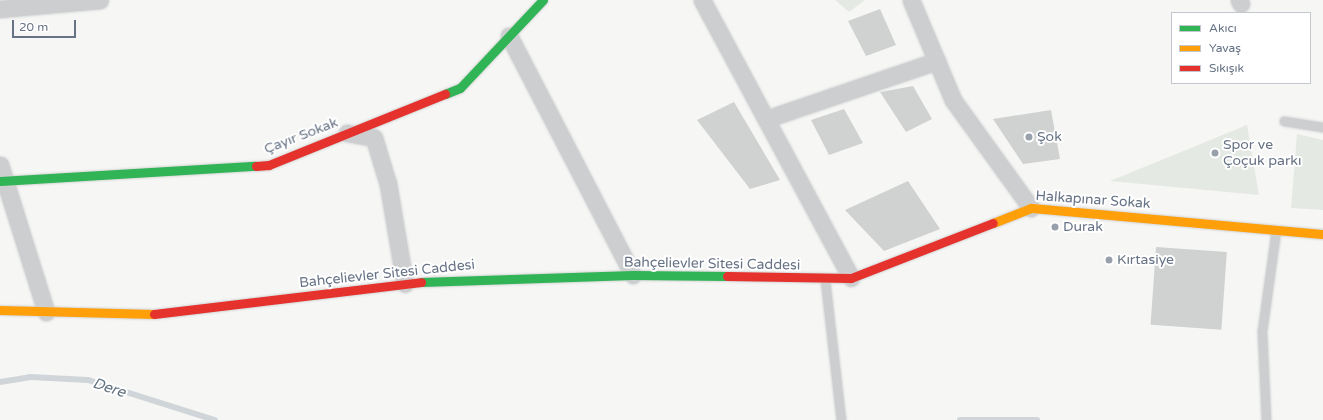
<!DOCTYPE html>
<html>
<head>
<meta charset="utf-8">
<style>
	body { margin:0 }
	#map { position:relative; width:1323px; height:420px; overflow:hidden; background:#f6f6f5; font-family:"Varela Round",sans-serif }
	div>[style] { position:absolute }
	.green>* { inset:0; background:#e5e9e3 }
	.stream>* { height:6px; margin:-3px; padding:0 3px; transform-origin:3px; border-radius:3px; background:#d0d5d9 }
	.building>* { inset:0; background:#d0d1d1; transform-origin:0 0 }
	.roads { filter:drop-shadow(0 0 1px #d2d4d4) drop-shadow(0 0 1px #d2d4d4) }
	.lane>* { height:9px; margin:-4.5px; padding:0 4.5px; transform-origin:4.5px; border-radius:4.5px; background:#cdced0 }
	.street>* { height:17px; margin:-8.5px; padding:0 8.5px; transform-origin:8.5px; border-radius:8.5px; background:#cdced0 }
	.fast>* { height:9px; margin:-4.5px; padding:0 4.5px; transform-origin:4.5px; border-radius:4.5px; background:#30b455 }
	.slow>* { height:9px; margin:-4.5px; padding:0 4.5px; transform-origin:4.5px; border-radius:4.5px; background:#ff9f0a }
	.jam>* { height:9px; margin:-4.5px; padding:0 4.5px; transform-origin:4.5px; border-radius:4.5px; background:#e5322d }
	.dots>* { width:11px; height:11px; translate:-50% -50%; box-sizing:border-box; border:2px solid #fff; border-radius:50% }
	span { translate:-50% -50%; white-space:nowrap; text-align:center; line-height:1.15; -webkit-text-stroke:4px #fff; paint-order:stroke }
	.street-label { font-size:14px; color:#667285 }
	.poi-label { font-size:14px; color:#667285 }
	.left { translate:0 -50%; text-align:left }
	.water-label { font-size:15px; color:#627381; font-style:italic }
	.legend { position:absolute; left:1171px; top:12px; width:140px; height:72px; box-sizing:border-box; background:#fff; border:1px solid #c2c7ce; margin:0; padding:5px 7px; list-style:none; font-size:12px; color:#667285 }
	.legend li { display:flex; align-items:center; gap:8px; height:20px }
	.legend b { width:20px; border:1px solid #c2c7ce }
	.scale { position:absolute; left:12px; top:20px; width:64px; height:18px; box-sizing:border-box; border:2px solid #667285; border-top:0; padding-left:5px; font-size:12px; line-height:14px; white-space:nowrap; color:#667285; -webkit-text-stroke:3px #fff; paint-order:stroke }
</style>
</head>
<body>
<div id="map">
	<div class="green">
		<i style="clip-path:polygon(835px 0,865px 0,849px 12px)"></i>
		<i style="clip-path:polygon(1247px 125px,1259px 195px,1110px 181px)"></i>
		<i style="clip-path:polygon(1297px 134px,1323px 140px,1323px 210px,1291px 208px)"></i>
	</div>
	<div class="stream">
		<i style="left:0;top:382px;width:30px;rotate:-9deg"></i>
		<i style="left:30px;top:377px;width:58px;rotate:3deg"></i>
		<i style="left:88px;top:380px;width:133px;rotate:17.5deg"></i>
		<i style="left:960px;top:420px;width:77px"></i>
	</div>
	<div class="building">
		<i style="clip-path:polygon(880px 9px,896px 45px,866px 56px,848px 21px)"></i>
		<i style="clip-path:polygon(913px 86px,932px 119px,906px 132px,880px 92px)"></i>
		<i style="clip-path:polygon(734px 102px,780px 180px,750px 189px,697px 120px)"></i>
		<i style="clip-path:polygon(844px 109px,863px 143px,829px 155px,811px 120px)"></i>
		<i style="clip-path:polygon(1051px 110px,1060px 159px,1023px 164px,993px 119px)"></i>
		<i style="clip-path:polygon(908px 181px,940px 229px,884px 251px,845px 210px)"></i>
		<i style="left:1156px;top:247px;width:71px;height:78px;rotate:4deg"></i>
	</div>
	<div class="roads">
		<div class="lane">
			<i style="left:1284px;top:121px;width:39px;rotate:9deg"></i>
			<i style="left:825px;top:280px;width:141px;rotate:83.5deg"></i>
			<i style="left:1266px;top:420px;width:89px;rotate:-92.6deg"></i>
			<i style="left:1262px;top:331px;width:102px;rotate:-82.1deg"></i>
		</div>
		<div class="street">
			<i style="left:702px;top:0;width:315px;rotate:61.8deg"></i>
			<i style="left:911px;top:0;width:108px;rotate:67.2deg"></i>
			<i style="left:953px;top:100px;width:133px;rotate:54.2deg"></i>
			<i style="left:1239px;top:0;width:4px;rotate:63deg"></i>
			<i style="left:0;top:9px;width:100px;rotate:-5.1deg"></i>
			<i style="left:509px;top:36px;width:269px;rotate:62.6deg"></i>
			<i style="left:775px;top:116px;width:171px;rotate:-18.8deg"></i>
			<i style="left:347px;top:133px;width:27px;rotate:10deg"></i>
			<i style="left:374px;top:138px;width:48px;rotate:73.1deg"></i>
			<i style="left:388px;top:184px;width:101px;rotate:80.4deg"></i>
			<i style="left:0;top:165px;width:154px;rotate:72.6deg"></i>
		</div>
		<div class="fast">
			<i style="left:445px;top:94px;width:16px;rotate:-22deg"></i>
			<i style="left:460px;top:88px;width:121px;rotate:-46.7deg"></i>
			<i style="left:0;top:181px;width:256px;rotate:-3.4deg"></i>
			<i style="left:421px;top:282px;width:212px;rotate:-1.9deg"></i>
			<i style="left:633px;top:275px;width:94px;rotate:0.6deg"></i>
		</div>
		<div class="slow">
			<i style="left:993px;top:223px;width:41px;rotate:-21.5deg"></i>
			<i style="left:1031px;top:208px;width:293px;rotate:5.1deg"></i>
			<i style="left:0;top:310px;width:154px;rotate:1.5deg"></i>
		</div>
		<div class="jam">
			<i style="left:256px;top:166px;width:13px;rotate:-4deg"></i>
			<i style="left:269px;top:165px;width:190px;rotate:-22deg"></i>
			<i style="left:727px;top:276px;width:124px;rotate:0.9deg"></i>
			<i style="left:851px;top:278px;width:152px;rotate:-21.2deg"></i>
			<i style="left:154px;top:314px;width:269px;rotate:-6.8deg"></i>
		</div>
	</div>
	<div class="dots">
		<i style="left:1029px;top:137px;background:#98a0ac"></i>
		<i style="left:1215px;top:153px;background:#98a0ac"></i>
		<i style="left:1055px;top:227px;background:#98a0ac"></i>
		<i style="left:1109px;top:260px;background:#98a0ac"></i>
	</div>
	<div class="street-label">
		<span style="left:301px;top:136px;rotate:-21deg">Çayır Sokak</span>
		<span style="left:1093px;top:200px;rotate:4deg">Halkapınar Sokak</span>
		<span style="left:712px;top:264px;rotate:1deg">Bahçelievler Sitesi Caddesi</span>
		<span style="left:387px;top:274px;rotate:-6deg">Bahçelievler Sitesi Caddesi</span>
	</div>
	<div class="poi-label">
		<span class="left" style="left:1037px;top:137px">Şok</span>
		<span class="left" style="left:1223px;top:153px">Spor ve<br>Çoçuk parkı</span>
		<span class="left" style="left:1063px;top:227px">Durak</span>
		<span class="left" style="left:1117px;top:260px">Kırtasiye</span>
	</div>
	<div class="water-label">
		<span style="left:109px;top:388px;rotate:18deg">Dere</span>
	</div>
	<ul class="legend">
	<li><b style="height:5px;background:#30b455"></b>Akıcı</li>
	<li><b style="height:5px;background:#ff9f0a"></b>Yavaş</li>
	<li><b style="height:5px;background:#e5322d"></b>Sıkışık</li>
	</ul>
	<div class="scale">20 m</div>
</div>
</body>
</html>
